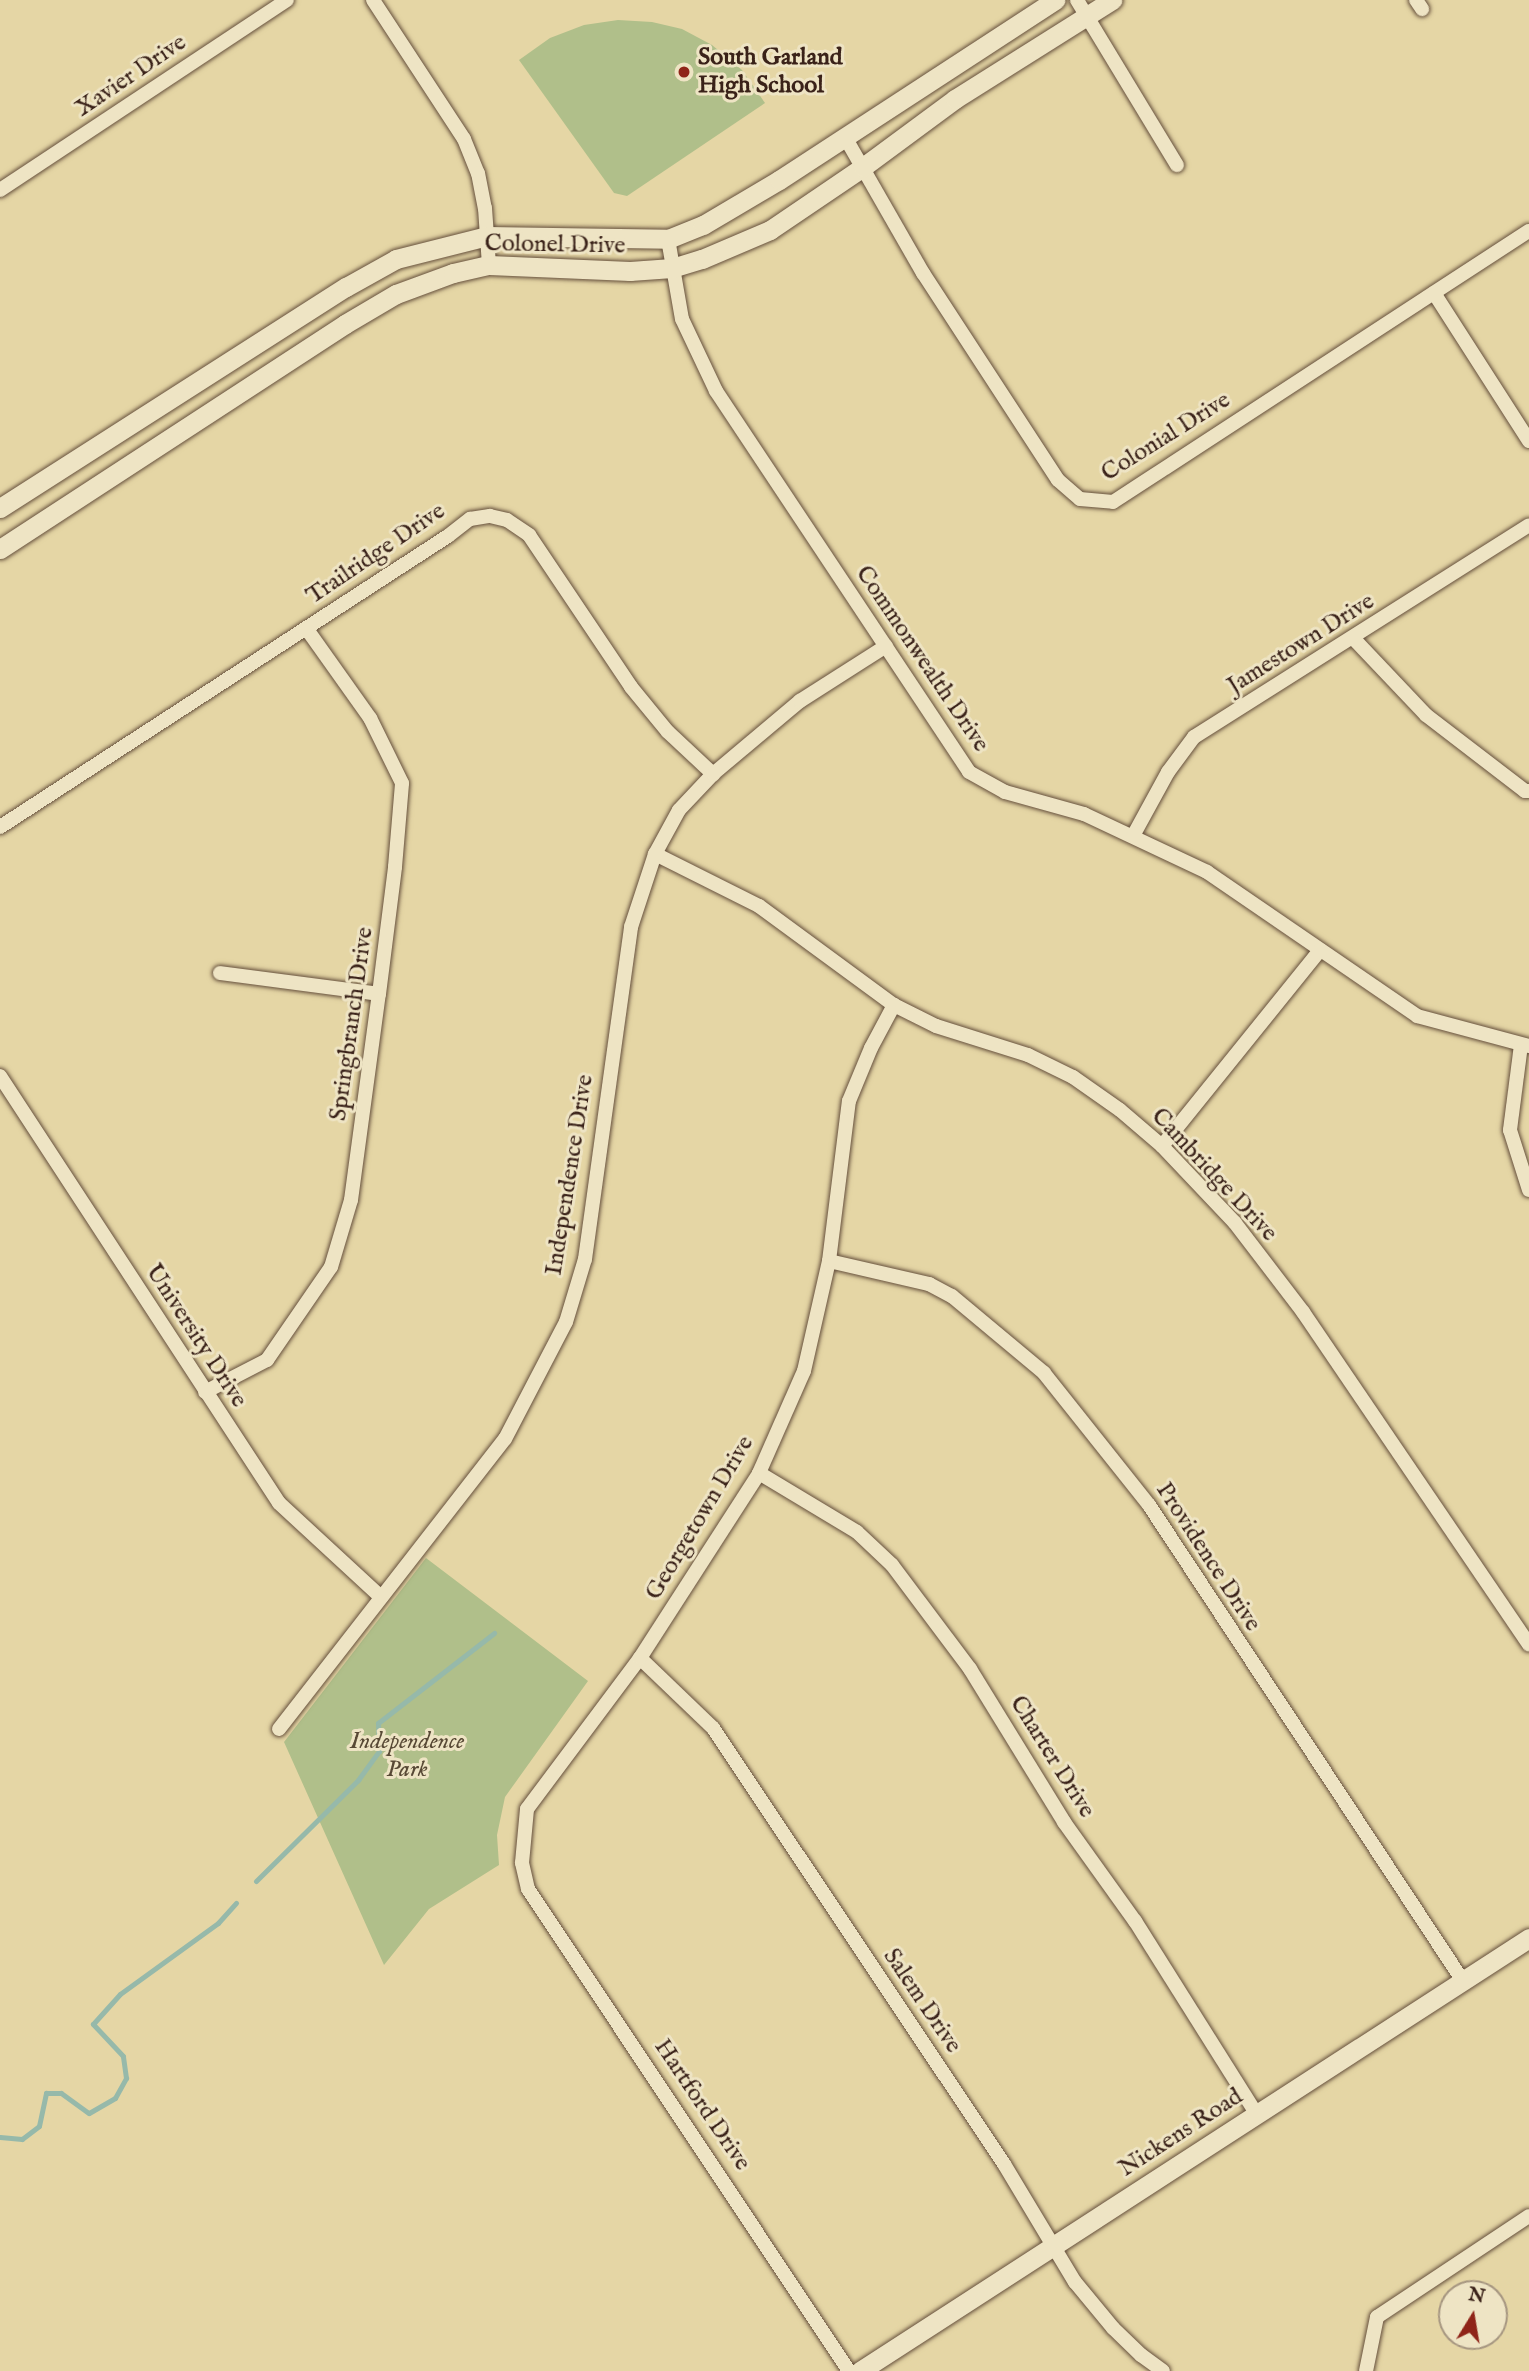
<!DOCTYPE html>
<html>
<head>
<meta charset="utf-8">
<style>
	body { margin:0 }
	#map { position:relative; width:1529px; height:2371px; overflow:hidden; background:#e5d6a5; font-family:"IM FELL English",serif }
	div>[style] { position:absolute }
	.green>* { inset:0; background:#b0bf8a }
	.stream>* { height:5px; margin:-2.5px; padding:0 2.5px; transform-origin:2.5px; border-radius:2.5px; background:#96b9aa }
	.roads { filter:drop-shadow(0 0 2px #654f3c) drop-shadow(0 0 2px #654f3c) }
	.street>* { height:14px; margin:-7px; padding:0 7px; transform-origin:7px; border-radius:7px; background:#eee4c4 }
	.secondary>* { height:19px; margin:-9.5px; padding:0 9.5px; transform-origin:9.5px; border-radius:9.5px; background:#eee4c4 }
	.dots>* { width:19px; height:19px; translate:-50% -50%; box-sizing:border-box; border:4px solid #eee4c4; border-radius:50% }
	span { translate:-50% -50%; white-space:nowrap; text-align:center; line-height:1.15; -webkit-text-stroke:6px #eee4c4; paint-order:stroke }
	.poi-label { font-size:24px; color:#3a2219; font-weight:700 }
	.left { translate:0 -50%; text-align:left }
	.street-label { font-size:24px; color:#3a2219 }
	.park-label { font-size:24px; color:#584935; font-style:italic }
	.north { position:absolute; left:1438px; top:2280px; width:70px; height:70px; box-sizing:border-box; background:#eee4c4; border:2px solid #a69680; border-radius:50%; rotate:11deg; font-size:19px; font-weight:700; line-height:28px; text-align:center; color:#3a2219 }
	.north::after { content:''; display:block; margin:auto; width:24px; height:32px; background:#8f2418; clip-path:polygon(50% 0,100% 100%,50% 72%,0 100%) }
</style>
</head>
<body>
<div id="map">
	<div class="green">
		<i style="clip-path:polygon(618px 20px,652px 22px,682px 29px,712px 45px,742px 70px,765px 103px,627px 196px,614px 193px,519px 60px,550px 38px,584px 25px)"></i>
		<i style="clip-path:polygon(426px 1558px,588px 1681px,505px 1797px,497px 1835px,499px 1865px,429px 1909px,384px 1965px,284px 1742px)"></i>
	</div>
	<div class="stream">
		<i style="left:256px;top:1881px;width:144px;rotate:-44.7deg"></i>
		<i style="left:358px;top:1780px;width:36px;rotate:-54deg"></i>
		<i style="left:379px;top:1751px;width:28px;rotate:-92deg"></i>
		<i style="left:378px;top:1723px;width:147px;rotate:-37.8deg"></i>
		<i style="left:0;top:2137px;width:22px;rotate:5deg"></i>
		<i style="left:22px;top:2139px;width:21px;rotate:-37deg"></i>
		<i style="left:39px;top:2126px;width:34px;rotate:-78deg"></i>
		<i style="left:46px;top:2093px;width:15px"></i>
		<i style="left:61px;top:2093px;width:34px;rotate:36deg"></i>
		<i style="left:89px;top:2113px;width:30px;rotate:-30deg"></i>
		<i style="left:115px;top:2098px;width:23px;rotate:-61deg"></i>
		<i style="left:126px;top:2078px;width:22px;rotate:-98deg"></i>
		<i style="left:123px;top:2056px;width:44px;rotate:-133.2deg"></i>
		<i style="left:93px;top:2024px;width:40px;rotate:-48deg"></i>
		<i style="left:120px;top:1994px;width:121px;rotate:-35.9deg"></i>
		<i style="left:218px;top:1923px;width:27px;rotate:-48deg"></i>
	</div>
	<div class="roads">
		<div class="street">
			<i style="left:373px;top:0;width:166px;rotate:56.8deg"></i>
			<i style="left:464px;top:139px;width:37px;rotate:68deg"></i>
			<i style="left:478px;top:173px;width:36px;rotate:79deg"></i>
			<i style="left:485px;top:208px;width:57px;rotate:86deg"></i>
			<i style="left:1077px;top:0;width:193px;rotate:58.8deg"></i>
			<i style="left:1416px;top:0;width:11px;rotate:56deg"></i>
			<i style="left:845px;top:137px;width:157px;rotate:60.2deg"></i>
			<i style="left:923px;top:273px;width:247px;rotate:56.9deg"></i>
			<i style="left:1058px;top:480px;width:29px;rotate:41deg"></i>
			<i style="left:1080px;top:499px;width:33px;rotate:5deg"></i>
			<i style="left:1113px;top:502px;width:496px;rotate:-33.1deg"></i>
			<i style="left:0;top:190px;width:344px;rotate:-33.5deg"></i>
			<i style="left:668px;top:239px;width:81px;rotate:80.1deg"></i>
			<i style="left:682px;top:319px;width:80px;rotate:64.7deg"></i>
			<i style="left:716px;top:391px;width:457px;rotate:56.4deg"></i>
			<i style="left:969px;top:772px;width:41px;rotate:29.1deg"></i>
			<i style="left:1005px;top:792px;width:82px;rotate:15.6deg"></i>
			<i style="left:1084px;top:814px;width:136px;rotate:25.2deg"></i>
			<i style="left:1207px;top:872px;width:255px;rotate:34.4deg"></i>
			<i style="left:1417px;top:1016px;width:116px;rotate:15deg"></i>
			<i style="left:1434px;top:293px;width:176px;rotate:57.3deg"></i>
			<i style="left:1353px;top:638px;width:106px;rotate:46.5deg"></i>
			<i style="left:1426px;top:715px;width:125px;rotate:37.5deg"></i>
			<i style="left:1525px;top:791px;width:4px"></i>
			<i style="left:0;top:827px;width:534px;rotate:-33.01deg"></i>
			<i style="left:448px;top:536px;width:28px;rotate:-38deg"></i>
			<i style="left:470px;top:519px;width:20px;rotate:-9deg"></i>
			<i style="left:490px;top:516px;width:17px;rotate:13deg"></i>
			<i style="left:507px;top:520px;width:27px;rotate:34deg"></i>
			<i style="left:529px;top:535px;width:183px;rotate:56.1deg"></i>
			<i style="left:631px;top:687px;width:58px;rotate:50.6deg"></i>
			<i style="left:668px;top:732px;width:62px;rotate:43deg"></i>
			<i style="left:1133px;top:836px;width:73px;rotate:-61.3deg"></i>
			<i style="left:1168px;top:772px;width:44px;rotate:-53.4deg"></i>
			<i style="left:1194px;top:737px;width:396px;rotate:-32.3deg"></i>
			<i style="left:655px;top:854px;width:116px;rotate:26.6deg"></i>
			<i style="left:759px;top:906px;width:167px;rotate:36.3deg"></i>
			<i style="left:894px;top:1005px;width:47px;rotate:26.6deg"></i>
			<i style="left:936px;top:1026px;width:96px;rotate:17.5deg"></i>
			<i style="left:1028px;top:1055px;width:50px;rotate:26.1deg"></i>
			<i style="left:1073px;top:1077px;width:57px;rotate:35.1deg"></i>
			<i style="left:1120px;top:1110px;width:55px;rotate:40.6deg"></i>
			<i style="left:1162px;top:1146px;width:106px;rotate:46.5deg"></i>
			<i style="left:1235px;top:1223px;width:112px;rotate:52.6deg"></i>
			<i style="left:1303px;top:1312px;width:402px;rotate:55.8deg"></i>
			<i style="left:220px;top:973px;width:160px;rotate:7.5deg"></i>
			<i style="left:1521px;top:1045px;width:86px;rotate:97.4deg"></i>
			<i style="left:1510px;top:1130px;width:63px;rotate:72.4deg"></i>
			<i style="left:0;top:1076px;width:510px;rotate:56.84deg"></i>
			<i style="left:279px;top:1503px;width:139px;rotate:42.7deg"></i>
			<i style="left:1162px;top:1146px;width:252px;rotate:-51.1deg"></i>
			<i style="left:829px;top:1261px;width:103px;rotate:13deg"></i>
			<i style="left:929px;top:1284px;width:26px;rotate:28deg"></i>
			<i style="left:952px;top:1296px;width:120px;rotate:39.9deg"></i>
			<i style="left:1044px;top:1373px;width:169px;rotate:51.5deg"></i>
			<i style="left:1149px;top:1505px;width:570px;rotate:56.59deg"></i>
			<i style="left:205px;top:1392px;width:70px;rotate:-27.3deg"></i>
			<i style="left:267px;top:1360px;width:113px;rotate:-55.5deg"></i>
			<i style="left:331px;top:1267px;width:70px;rotate:-73.4deg"></i>
			<i style="left:351px;top:1200px;width:208px;rotate:-82.3deg"></i>
			<i style="left:379px;top:994px;width:128px;rotate:-82.8deg"></i>
			<i style="left:395px;top:867px;width:84px;rotate:-85.2deg"></i>
			<i style="left:402px;top:783px;width:72px;rotate:-116.2deg"></i>
			<i style="left:370px;top:718px;width:110px;rotate:-125.4deg"></i>
			<i style="left:759px;top:1473px;width:114px;rotate:31deg"></i>
			<i style="left:857px;top:1532px;width:48px;rotate:43.3deg"></i>
			<i style="left:892px;top:1565px;width:130px;rotate:53.1deg"></i>
			<i style="left:970px;top:1669px;width:180px;rotate:58.4deg"></i>
			<i style="left:1064px;top:1822px;width:122px;rotate:54.4deg"></i>
			<i style="left:1135px;top:1921px;width:227px;rotate:57.8deg"></i>
			<i style="left:640px;top:1658px;width:101px;rotate:43.8deg"></i>
			<i style="left:713px;top:1728px;width:524px;rotate:56.28deg"></i>
			<i style="left:1004px;top:2164px;width:138px;rotate:59deg"></i>
			<i style="left:1075px;top:2282px;width:60px;rotate:50.4deg"></i>
			<i style="left:1113px;top:2328px;width:39px;rotate:44deg"></i>
			<i style="left:1141px;top:2355px;width:27px;rotate:36deg"></i>
			<i style="left:279px;top:1729px;width:368px;rotate:-52.1deg"></i>
			<i style="left:505px;top:1439px;width:132px;rotate:-62.5deg"></i>
			<i style="left:566px;top:1322px;width:66px;rotate:-73.2deg"></i>
			<i style="left:585px;top:1259px;width:335px;rotate:-82.1deg"></i>
			<i style="left:631px;top:927px;width:77px;rotate:-71.8deg"></i>
			<i style="left:655px;top:854px;width:50px;rotate:-61.4deg"></i>
			<i style="left:679px;top:810px;width:50px;rotate:-46.6deg"></i>
			<i style="left:713px;top:774px;width:114px;rotate:-40deg"></i>
			<i style="left:800px;top:701px;width:102px;rotate:-32.6deg"></i>
			<i style="left:849px;top:2371px;width:579px;rotate:-123.66deg"></i>
			<i style="left:528px;top:1889px;width:27px;rotate:-103deg"></i>
			<i style="left:522px;top:1863px;width:54px;rotate:-84.7deg"></i>
			<i style="left:527px;top:1809px;width:189px;rotate:-53.2deg"></i>
			<i style="left:640px;top:1658px;width:220px;rotate:-57.2deg"></i>
			<i style="left:759px;top:1473px;width:111px;rotate:-66.2deg"></i>
			<i style="left:804px;top:1371px;width:113px;rotate:-77.2deg"></i>
			<i style="left:829px;top:1261px;width:161px;rotate:-82.9deg"></i>
			<i style="left:849px;top:1101px;width:57px;rotate:-67.5deg"></i>
			<i style="left:871px;top:1048px;width:49px;rotate:-61.9deg"></i>
			<i style="left:1366px;top:2371px;width:55px;rotate:-78.5deg"></i>
			<i style="left:1377px;top:2317px;width:182px;rotate:-33.6deg"></i>
		</div>
		<div class="secondary">
			<i style="left:0;top:508px;width:411px;rotate:-32.6deg"></i>
			<i style="left:346px;top:287px;width:57px;rotate:-29.2deg"></i>
			<i style="left:396px;top:259px;width:94px;rotate:-14.2deg"></i>
			<i style="left:487px;top:236px;width:181px;rotate:0.9deg"></i>
			<i style="left:668px;top:239px;width:38px;rotate:-22deg"></i>
			<i style="left:703px;top:225px;width:88px;rotate:-30.6deg"></i>
			<i style="left:779px;top:180px;width:330px;rotate:-33.1deg"></i>
			<i style="left:0;top:549px;width:412px;rotate:-33.1deg"></i>
			<i style="left:345px;top:324px;width:59px;rotate:-30.5deg"></i>
			<i style="left:396px;top:294px;width:61px;rotate:-20.2deg"></i>
			<i style="left:453px;top:273px;width:37px;rotate:-13deg"></i>
			<i style="left:489px;top:265px;width:141px;rotate:2.4deg"></i>
			<i style="left:630px;top:271px;width:42px;rotate:-4.1deg"></i>
			<i style="left:672px;top:268px;width:31px;rotate:-17deg"></i>
			<i style="left:702px;top:259px;width:74px;rotate:-23.1deg"></i>
			<i style="left:770px;top:230px;width:112px;rotate:-34.1deg"></i>
			<i style="left:863px;top:167px;width:114px;rotate:-36.5deg"></i>
			<i style="left:955px;top:99px;width:186px;rotate:-32.2deg"></i>
			<i style="left:860px;top:2371px;width:797px;rotate:-32.91deg"></i>
		</div>
	</div>
	<div class="dots">
		<i style="left:684px;top:72px;background:#8f2418"></i>
	</div>
	<div class="poi-label">
		<span class="left" style="left:698px;top:72px">South Garland<br>High School</span>
	</div>
	<div class="street-label">
		<span style="left:131px;top:76px;rotate:-34deg">Xavier Drive</span>
		<span style="left:555px;top:245px;rotate:1deg">Colonel Drive</span>
		<span style="left:1166px;top:437px;rotate:-32deg">Colonial Drive</span>
		<span style="left:376px;top:554px;rotate:-34deg">Trailridge Drive</span>
		<span style="left:1301px;top:644px;rotate:-32deg">Jamestown Drive</span>
		<span style="left:922px;top:659px;rotate:56deg">Commonwealth Drive</span>
		<span style="left:352px;top:1024px;rotate:-82deg">Springbranch Drive</span>
		<span style="left:570px;top:1175px;rotate:-81deg">Independence Drive</span>
		<span style="left:1214px;top:1175px;rotate:47deg">Cambridge Drive</span>
		<span style="left:196px;top:1336px;rotate:57deg">University Drive</span>
		<span style="left:700px;top:1518px;rotate:-59deg">Georgetown Drive</span>
		<span style="left:1208px;top:1557px;rotate:57deg">Providence Drive</span>
		<span style="left:1052px;top:1757px;rotate:58deg">Charter Drive</span>
		<span style="left:922px;top:2001px;rotate:56deg">Salem Drive</span>
		<span style="left:702px;top:2105px;rotate:56deg">Hartford Drive</span>
		<span style="left:1181px;top:2133px;rotate:-33deg">Nickens Road</span>
	</div>
	<div class="park-label">
		<span style="left:407px;top:1756px">Independence<br>Park</span>
	</div>
	<div class="north">N</div>
</div>
</body>
</html>
